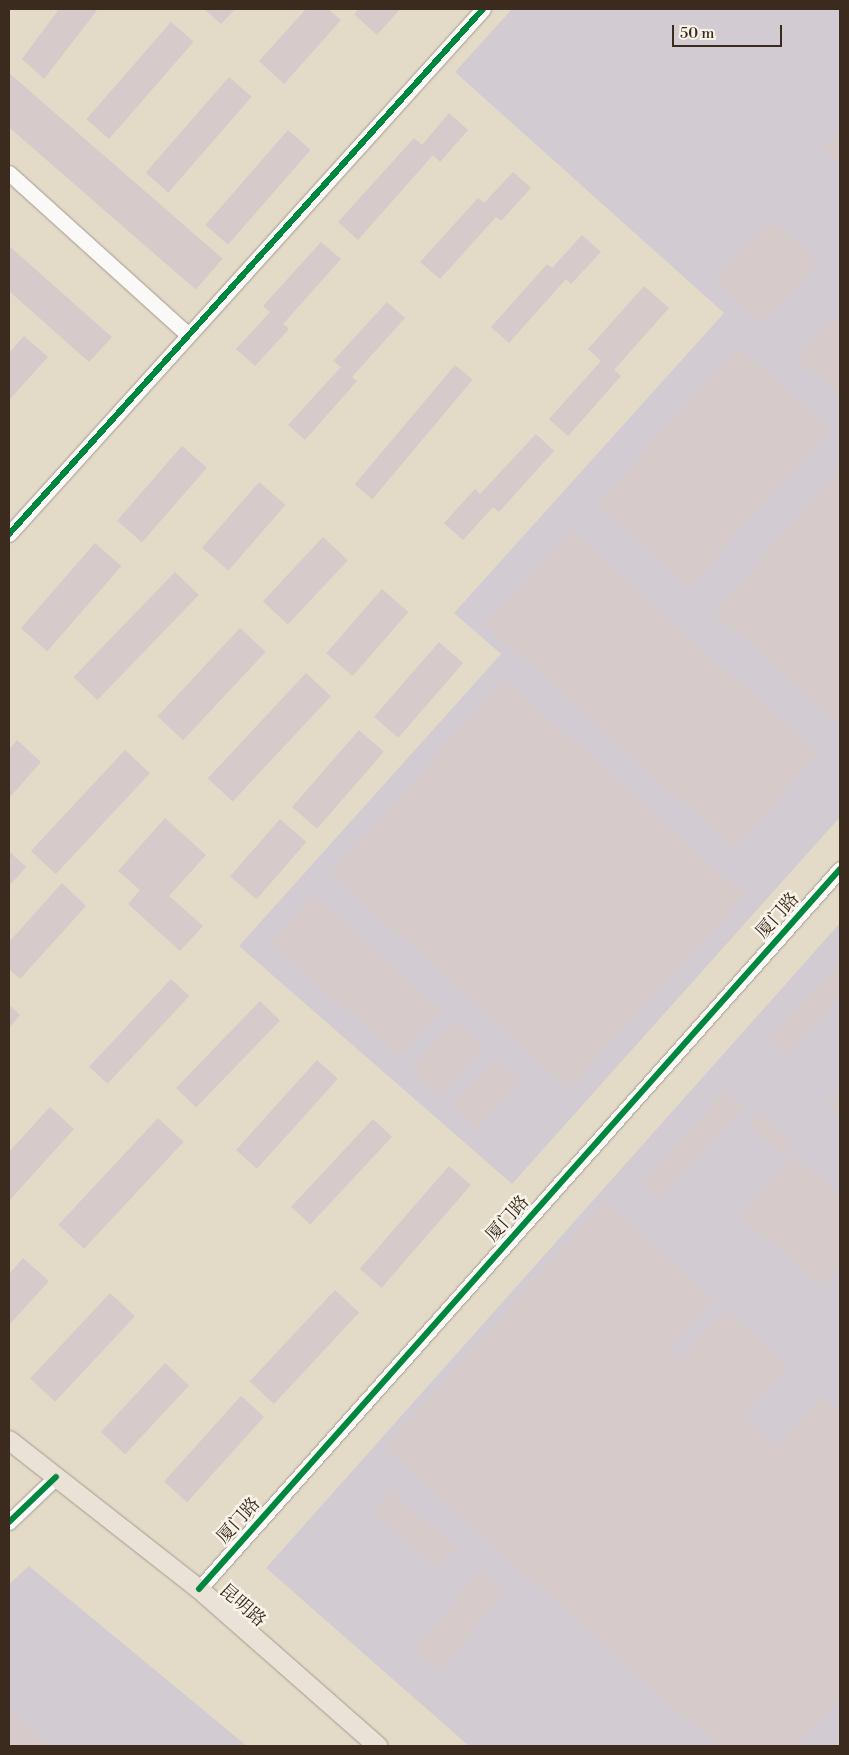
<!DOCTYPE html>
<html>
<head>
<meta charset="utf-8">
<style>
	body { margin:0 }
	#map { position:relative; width:849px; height:1755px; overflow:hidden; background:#e4dac8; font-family:"Libre Bodoni","Noto Serif SC",serif }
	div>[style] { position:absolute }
	.industrial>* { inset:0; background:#d2ccd2 }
	.building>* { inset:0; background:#d7caca; transform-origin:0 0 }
	.roads { filter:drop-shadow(0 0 1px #a39b8f) drop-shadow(0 0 1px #a39b8f) }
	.minor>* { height:15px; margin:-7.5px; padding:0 7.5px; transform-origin:7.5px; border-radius:7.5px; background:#fbf9f7 }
	.major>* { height:19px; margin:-9.5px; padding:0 9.5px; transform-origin:9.5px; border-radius:9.5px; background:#eae2d6 }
	.cycleway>* { height:6px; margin:-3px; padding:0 3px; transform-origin:3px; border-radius:3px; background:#00873e }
	span { translate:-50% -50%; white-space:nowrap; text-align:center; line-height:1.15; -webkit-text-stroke:5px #f7f3e8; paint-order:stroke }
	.street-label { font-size:18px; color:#3b2a1e }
	.frame { position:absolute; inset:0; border:10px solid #3b2a1e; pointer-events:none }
	.scale { position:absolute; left:672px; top:25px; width:110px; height:22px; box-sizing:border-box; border:2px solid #3b2a1e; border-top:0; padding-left:6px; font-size:15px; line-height:18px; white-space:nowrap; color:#3b2a1e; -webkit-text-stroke:4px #f7f3e8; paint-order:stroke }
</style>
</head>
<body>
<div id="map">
	<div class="industrial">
		<i style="clip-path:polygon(512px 9px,840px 9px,840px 817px,512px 1184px,239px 946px,501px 654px,454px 613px,724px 313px,455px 72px)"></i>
		<i style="clip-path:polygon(840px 923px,840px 1746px,469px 1746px,266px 1568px)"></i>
		<i style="clip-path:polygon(29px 1566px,247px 1746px,9px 1746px,9px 1584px)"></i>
	</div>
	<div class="building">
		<i style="clip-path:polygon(59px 9px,98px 9px,44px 79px,22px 59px)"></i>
		<i style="clip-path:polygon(204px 9px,235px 9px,221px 24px)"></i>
		<i style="clip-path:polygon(306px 9px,328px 9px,341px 20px,284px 84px,259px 61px)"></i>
		<i style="clip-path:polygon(359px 9px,400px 9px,377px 35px,354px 14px)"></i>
		<i style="left:171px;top:22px;width:30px;height:129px;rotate:41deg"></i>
		<i style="left:9px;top:73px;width:283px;height:41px;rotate:41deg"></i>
		<i style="left:229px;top:77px;width:30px;height:127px;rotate:41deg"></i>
		<i style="clip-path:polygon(449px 113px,468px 130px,440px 162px,433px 155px,358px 240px,338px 222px,414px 138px,422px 145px)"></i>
		<i style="clip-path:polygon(840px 128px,840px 165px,822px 148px)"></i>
		<i style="left:288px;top:130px;width:30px;height:126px;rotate:41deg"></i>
		<i style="clip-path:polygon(513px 172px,531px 188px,501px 221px,496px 217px,440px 279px,420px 262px,478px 198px,484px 203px)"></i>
		<i style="left:770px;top:219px;width:64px;height:82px;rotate:42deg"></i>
		<i style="clip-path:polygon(582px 235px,601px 252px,571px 284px,566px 279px,509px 343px,491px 327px,547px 264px,552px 268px)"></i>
		<i style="clip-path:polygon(321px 242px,341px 259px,283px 324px,289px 329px,255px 366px,236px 349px,270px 312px,263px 306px)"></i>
		<i style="clip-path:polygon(9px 246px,112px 337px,89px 362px,9px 291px)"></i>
		<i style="clip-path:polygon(644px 286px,669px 308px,614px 370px,621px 376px,568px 436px,549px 419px,601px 361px,588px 349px)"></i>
		<i style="clip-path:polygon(387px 302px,405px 318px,352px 377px,357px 381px,305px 440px,288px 425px,341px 367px,333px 361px)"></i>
		<i style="clip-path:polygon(833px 317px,840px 323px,840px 397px,797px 358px)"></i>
		<i style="clip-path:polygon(24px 336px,48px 357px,9px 400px,9px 353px)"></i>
		<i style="left:738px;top:347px;width:124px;height:211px;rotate:42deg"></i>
		<i style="left:455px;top:365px;width:23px;height:156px;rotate:40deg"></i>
		<i style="clip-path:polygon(536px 434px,554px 451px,499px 512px,493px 507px,463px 540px,444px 523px,475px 489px,480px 494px)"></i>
		<i style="left:182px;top:446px;width:33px;height:99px;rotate:41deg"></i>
		<i style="clip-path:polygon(840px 470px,840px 725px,714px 612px)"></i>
		<i style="left:259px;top:482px;width:35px;height:87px;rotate:41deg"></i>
		<i style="left:571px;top:531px;width:333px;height:127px;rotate:42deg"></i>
		<i style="left:323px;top:537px;width:34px;height:88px;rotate:43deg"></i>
		<i style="left:95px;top:543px;width:35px;height:113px;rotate:41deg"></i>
		<i style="left:175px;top:572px;width:33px;height:146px;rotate:44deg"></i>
		<i style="left:382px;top:589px;width:35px;height:85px;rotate:41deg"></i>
		<i style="left:240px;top:628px;width:35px;height:121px;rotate:43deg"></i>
		<i style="left:439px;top:642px;width:32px;height:99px;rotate:41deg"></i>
		<i style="left:306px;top:673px;width:34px;height:144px;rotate:43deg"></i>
		<i style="left:505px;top:679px;width:322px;height:261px;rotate:42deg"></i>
		<i style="left:359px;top:730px;width:33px;height:102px;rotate:41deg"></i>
		<i style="clip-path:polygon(17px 740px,41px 762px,9px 798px,9px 750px)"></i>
		<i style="left:125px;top:750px;width:34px;height:138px;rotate:43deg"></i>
		<i style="clip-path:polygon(165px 818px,206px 855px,169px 896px,203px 926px,180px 951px,128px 904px,140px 890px,118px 871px)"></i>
		<i style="left:280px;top:819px;width:35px;height:76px;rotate:41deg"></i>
		<i style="clip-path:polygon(9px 851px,26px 867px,9px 886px)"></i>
		<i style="clip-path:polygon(62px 883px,86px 906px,20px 979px,9px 969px,9px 942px)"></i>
		<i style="left:313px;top:894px;width:173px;height:64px;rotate:42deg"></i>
		<i style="clip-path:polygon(840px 960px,840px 996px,787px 1055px,769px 1039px)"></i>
		<i style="left:171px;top:979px;width:25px;height:120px;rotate:43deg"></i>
		<i style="left:260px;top:1001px;width:28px;height:121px;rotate:44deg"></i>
		<i style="clip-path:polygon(9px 1005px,20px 1015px,9px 1028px)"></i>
		<i style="left:455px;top:1021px;width:39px;height:67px;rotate:42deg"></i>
		<i style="left:496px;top:1059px;width:33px;height:64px;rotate:43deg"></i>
		<i style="left:317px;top:1060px;width:28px;height:121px;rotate:42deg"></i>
		<i style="clip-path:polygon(840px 1087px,840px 1119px,825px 1104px)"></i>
		<i style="left:725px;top:1090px;width:24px;height:123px;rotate:42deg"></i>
		<i style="clip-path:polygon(50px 1107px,74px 1129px,9px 1201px,9px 1152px)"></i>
		<i style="left:758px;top:1112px;width:49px;height:16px;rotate:43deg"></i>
		<i style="left:158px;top:1118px;width:35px;height:146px;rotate:43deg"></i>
		<i style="left:373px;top:1119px;width:26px;height:120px;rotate:43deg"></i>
		<i style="clip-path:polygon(794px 1155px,840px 1197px,840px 1264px,820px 1286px,740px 1215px)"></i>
		<i style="left:449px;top:1166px;width:29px;height:136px;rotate:41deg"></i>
		<i style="clip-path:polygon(604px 1201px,714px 1299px,669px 1349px,681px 1360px,725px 1310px,788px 1366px,743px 1416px,777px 1446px,821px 1396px,840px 1413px,840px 1696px,795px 1746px,717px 1746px,384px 1448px)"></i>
		<i style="clip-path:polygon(23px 1258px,49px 1281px,9px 1325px,9px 1274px)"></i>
		<i style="left:335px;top:1290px;width:33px;height:125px;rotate:43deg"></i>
		<i style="left:110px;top:1293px;width:34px;height:117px;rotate:43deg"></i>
		<i style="left:165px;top:1363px;width:33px;height:94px;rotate:43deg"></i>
		<i style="left:241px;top:1396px;width:31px;height:115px;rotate:42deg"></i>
		<i style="left:391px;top:1490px;width:88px;height:28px;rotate:42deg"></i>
		<i style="left:481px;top:1571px;width:33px;height:103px;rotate:41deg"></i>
		<i style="clip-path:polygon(9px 1710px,51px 1746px,9px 1746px)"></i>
	</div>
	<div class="roads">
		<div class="minor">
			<i style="left:9px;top:173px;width:240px;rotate:42.1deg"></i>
			<i style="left:9px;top:534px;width:707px;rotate:-47.92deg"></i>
			<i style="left:9px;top:1522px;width:65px;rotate:-43.8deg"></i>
			<i style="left:199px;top:1589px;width:964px;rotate:-48.32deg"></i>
		</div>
		<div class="major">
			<i style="left:9px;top:1440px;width:241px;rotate:38.1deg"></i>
			<i style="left:199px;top:1589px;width:238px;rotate:41.3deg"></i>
		</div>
	</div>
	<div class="cycleway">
		<i style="left:9px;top:534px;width:707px;rotate:-47.92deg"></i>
		<i style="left:9px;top:1522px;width:65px;rotate:-43.8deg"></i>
		<i style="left:199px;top:1589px;width:964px;rotate:-48.32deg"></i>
	</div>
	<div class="street-label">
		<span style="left:778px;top:916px;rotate:-48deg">厦门路</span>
		<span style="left:508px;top:1219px;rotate:-48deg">厦门路</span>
		<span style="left:239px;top:1521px;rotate:-48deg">厦门路</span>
		<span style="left:242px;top:1606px;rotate:41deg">昆明路</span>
	</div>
	<div class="frame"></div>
	<div class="scale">50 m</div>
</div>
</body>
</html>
